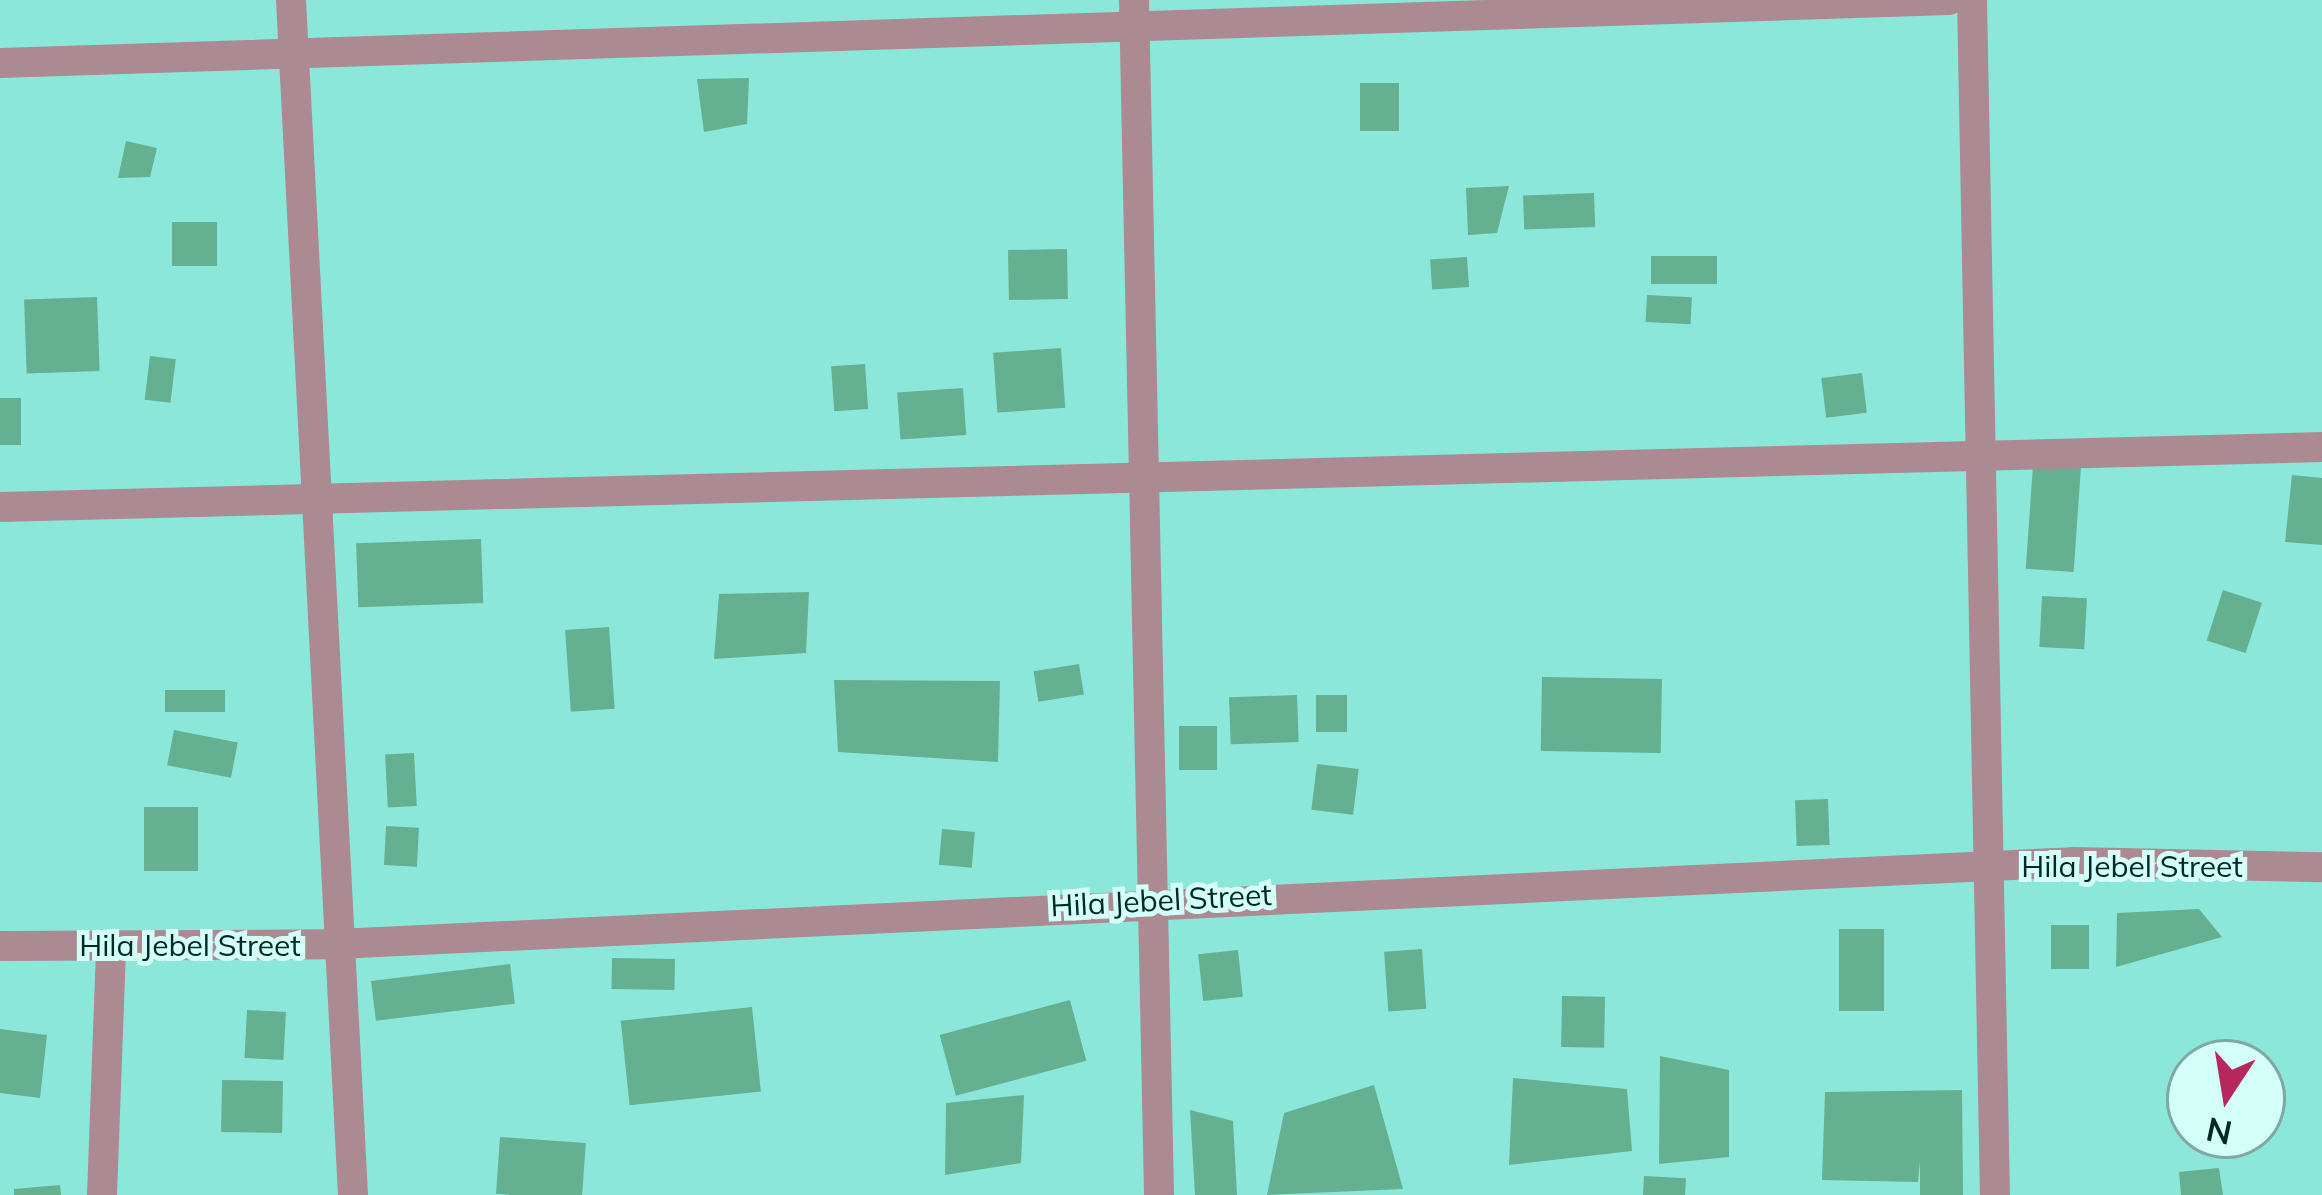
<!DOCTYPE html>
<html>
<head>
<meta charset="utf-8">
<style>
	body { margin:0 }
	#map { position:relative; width:2322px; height:1195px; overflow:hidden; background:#8ce7db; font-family:Mulish,sans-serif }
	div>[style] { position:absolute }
	.building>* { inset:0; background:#65b091; transform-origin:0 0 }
	.street>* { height:30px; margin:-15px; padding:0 15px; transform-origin:15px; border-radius:15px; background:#ab8b91 }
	span { translate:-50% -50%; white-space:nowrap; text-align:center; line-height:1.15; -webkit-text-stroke:10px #d4fff8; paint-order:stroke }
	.street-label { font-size:30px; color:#002824 }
	.north { position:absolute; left:2166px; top:1039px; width:120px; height:120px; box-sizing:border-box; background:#d4fff8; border:3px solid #7fa9a3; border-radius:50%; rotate:192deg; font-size:33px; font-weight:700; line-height:48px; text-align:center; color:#002824 }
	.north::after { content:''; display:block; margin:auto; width:42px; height:54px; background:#b6285b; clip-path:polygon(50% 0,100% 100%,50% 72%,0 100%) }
</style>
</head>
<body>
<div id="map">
	<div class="building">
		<i style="clip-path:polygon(749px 78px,747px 124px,704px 132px,697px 79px)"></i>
		<i style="left:1360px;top:83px;width:39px;height:48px"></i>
		<i style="clip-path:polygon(126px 141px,157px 148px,150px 177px,118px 178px)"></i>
		<i style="clip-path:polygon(1509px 186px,1497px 233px,1468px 235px,1466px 188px)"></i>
		<i style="left:1594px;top:193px;width:34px;height:71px;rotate:88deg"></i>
		<i style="left:217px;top:222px;width:44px;height:45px;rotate:90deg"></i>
		<i style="left:1067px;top:249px;width:50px;height:59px;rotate:89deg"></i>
		<i style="left:1651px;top:256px;width:66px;height:28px"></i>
		<i style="left:1467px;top:257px;width:30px;height:37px;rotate:86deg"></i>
		<i style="left:1647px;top:295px;width:45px;height:27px;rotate:3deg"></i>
		<i style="left:97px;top:297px;width:74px;height:73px;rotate:88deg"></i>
		<i style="left:1061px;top:348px;width:60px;height:68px;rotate:86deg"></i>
		<i style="left:150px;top:356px;width:26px;height:44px;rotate:7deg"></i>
		<i style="left:865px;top:364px;width:45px;height:34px;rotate:86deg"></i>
		<i style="left:1862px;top:373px;width:40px;height:41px;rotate:83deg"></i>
		<i style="left:963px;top:388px;width:47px;height:66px;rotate:86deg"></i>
		<i style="left:0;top:398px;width:21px;height:47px"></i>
		<i style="left:2033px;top:465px;width:48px;height:104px;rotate:4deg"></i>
		<i style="clip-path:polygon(2292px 475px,2322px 478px,2322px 545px,2285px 542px)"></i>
		<i style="left:481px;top:539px;width:64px;height:125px;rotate:88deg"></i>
		<i style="left:2223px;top:590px;width:41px;height:53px;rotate:18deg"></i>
		<i style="clip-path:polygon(809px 592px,806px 653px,714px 659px,719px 594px)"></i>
		<i style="left:2042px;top:596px;width:45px;height:51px;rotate:3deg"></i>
		<i style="left:609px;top:627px;width:82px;height:44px;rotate:86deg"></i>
		<i style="left:1079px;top:664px;width:31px;height:46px;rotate:81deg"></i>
		<i style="left:1542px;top:677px;width:120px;height:74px;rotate:1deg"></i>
		<i style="clip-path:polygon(834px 680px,1000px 681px,998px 762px,838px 752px)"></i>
		<i style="left:165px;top:690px;width:60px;height:22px"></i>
		<i style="left:1297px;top:695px;width:47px;height:68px;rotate:88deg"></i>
		<i style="left:1316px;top:695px;width:31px;height:37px"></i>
		<i style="left:1179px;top:726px;width:38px;height:44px"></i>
		<i style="left:174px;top:730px;width:65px;height:36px;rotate:11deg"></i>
		<i style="left:414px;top:753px;width:53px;height:29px;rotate:87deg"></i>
		<i style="left:1317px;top:764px;width:42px;height:46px;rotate:7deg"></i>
		<i style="left:1828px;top:799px;width:46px;height:33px;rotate:88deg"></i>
		<i style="left:144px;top:807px;width:54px;height:64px"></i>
		<i style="left:386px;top:826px;width:33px;height:39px;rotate:3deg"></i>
		<i style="left:942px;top:829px;width:33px;height:36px;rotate:5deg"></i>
		<i style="clip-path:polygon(2199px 909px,2222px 937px,2116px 967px,2117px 913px)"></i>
		<i style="left:2051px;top:925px;width:38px;height:44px"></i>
		<i style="left:1839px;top:929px;width:45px;height:82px"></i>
		<i style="left:1422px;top:949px;width:60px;height:38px;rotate:86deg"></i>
		<i style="left:1238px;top:950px;width:47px;height:40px;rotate:84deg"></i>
		<i style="left:612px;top:958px;width:63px;height:31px;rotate:1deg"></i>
		<i style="left:510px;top:964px;width:40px;height:140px;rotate:83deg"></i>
		<i style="left:1562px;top:996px;width:43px;height:51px;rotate:1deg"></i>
		<i style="left:1070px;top:1000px;width:63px;height:135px;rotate:75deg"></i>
		<i style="left:752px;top:1007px;width:85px;height:132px;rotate:84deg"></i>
		<i style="left:247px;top:1010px;width:39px;height:48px;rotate:3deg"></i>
		<i style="clip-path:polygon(0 1029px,47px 1035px,40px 1098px,0 1093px)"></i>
		<i style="clip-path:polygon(1660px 1056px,1729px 1070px,1729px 1157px,1659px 1164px)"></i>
		<i style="clip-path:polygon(1513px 1078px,1627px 1089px,1632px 1151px,1509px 1165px)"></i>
		<i style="left:222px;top:1080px;width:61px;height:52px;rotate:1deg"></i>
		<i style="clip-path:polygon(1374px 1085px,1403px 1189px,1267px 1195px,1284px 1113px)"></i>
		<i style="clip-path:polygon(1962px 1090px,1963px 1195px,1920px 1195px,1920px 1161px,1918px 1182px,1822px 1180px,1825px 1092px)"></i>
		<i style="clip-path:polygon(1024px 1095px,1021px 1163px,945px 1175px,946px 1103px)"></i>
		<i style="clip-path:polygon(1190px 1110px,1233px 1121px,1237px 1195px,1195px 1195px)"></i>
		<i style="left:500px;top:1137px;width:86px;height:57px;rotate:4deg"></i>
		<i style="clip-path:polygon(2219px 1168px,2223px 1195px,2181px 1195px,2179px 1172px)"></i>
		<i style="left:1644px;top:1176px;width:42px;height:19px;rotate:3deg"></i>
		<i style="clip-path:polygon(60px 1185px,61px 1195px,14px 1195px,14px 1189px)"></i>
	</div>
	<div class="street">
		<i style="left:291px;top:0;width:1197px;rotate:87.03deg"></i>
		<i style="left:1134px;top:0;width:1195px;rotate:88.8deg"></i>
		<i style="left:1972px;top:0;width:1195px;rotate:88.9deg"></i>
		<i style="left:0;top:63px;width:1950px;rotate:-1.85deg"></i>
		<i style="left:0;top:507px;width:2323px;rotate:-1.48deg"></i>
		<i style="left:0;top:946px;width:337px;rotate:-0.3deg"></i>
		<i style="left:337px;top:944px;width:1738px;rotate:-2.7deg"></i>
		<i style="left:2073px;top:862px;width:249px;rotate:1.2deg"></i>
		<i style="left:102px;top:1195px;width:250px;rotate:-87.9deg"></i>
	</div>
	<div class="street-label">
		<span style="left:2132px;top:866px">Hila Jebel Street</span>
		<span style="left:1161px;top:900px;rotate:-3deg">Hila Jebel Street</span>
		<span style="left:190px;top:945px">Hila Jebel Street</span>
	</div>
	<div class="north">N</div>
</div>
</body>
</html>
